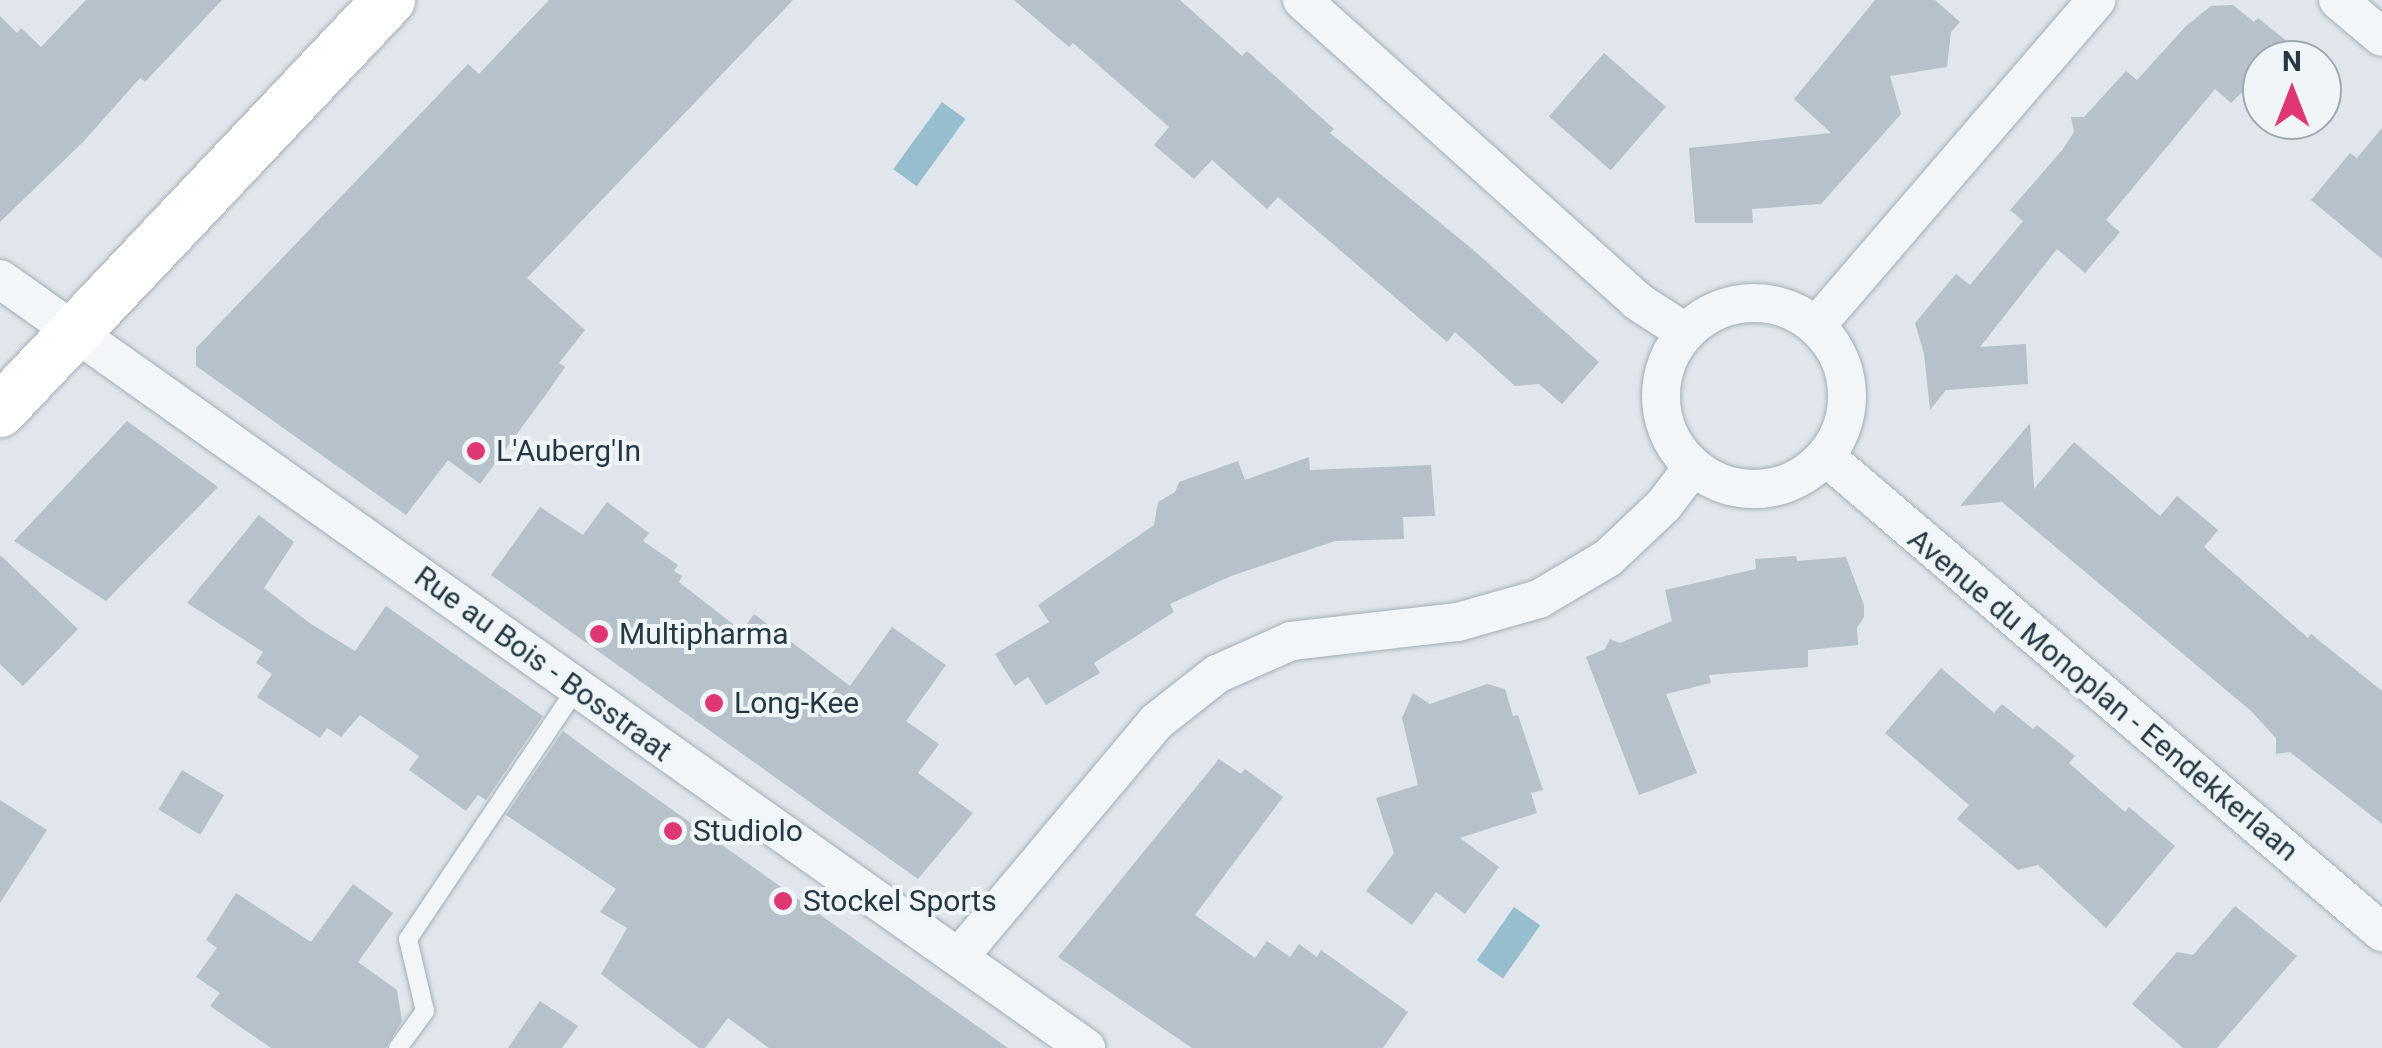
<!DOCTYPE html>
<html>
<head>
<meta charset="utf-8">
<style>
	body { margin:0 }
	#map { position:relative; width:2382px; height:1048px; overflow:hidden; background:#e0e6eb; font-family:Roboto,sans-serif }
	div>[style] { position:absolute }
	.water>* { inset:0; background:#97becf; transform-origin:0 0 }
	.building>* { inset:0; background:#b6c1c9; transform-origin:0 0 }
	.roads { filter:drop-shadow(0 0 2px #a4aeb6) drop-shadow(0 0 2px #a4aeb6) }
	.lane>* { height:18px; margin:-9px; padding:0 9px; transform-origin:9px; border-radius:9px; background:#f3f6f8 }
	.street>* { height:38px; margin:-19px; padding:0 19px; transform-origin:19px; border-radius:19px; background:#f3f6f8 }
	.street>.ring { margin:-19px; padding:0; box-sizing:content-box; background:none; border:38px solid #f3f6f8; border-radius:50% }
	.secondary>* { height:52px; margin:-26px; padding:0 26px; transform-origin:26px; border-radius:26px; background:#fff }
	.dots>* { width:28px; height:28px; translate:-50% -50%; box-sizing:border-box; border:5px solid #f0f5f8; border-radius:50% }
	span { translate:-50% -50%; white-space:nowrap; text-align:center; line-height:1.15; -webkit-text-stroke:8px #f0f5f8; paint-order:stroke }
	.poi-label { font-size:30px; color:#263844 }
	.left { translate:0 -50%; text-align:left }
	.street-label { font-size:30px; color:#263844 }
	.north { position:absolute; left:2242px; top:40px; width:100px; height:100px; box-sizing:border-box; background:#f0f5f8; border:2px solid #9fa9b0; border-radius:50%; rotate:0deg; font-size:28px; font-weight:700; line-height:40px; text-align:center; color:#263844 }
	.north::after { content:''; display:block; margin:auto; width:35px; height:45px; background:#de3774; clip-path:polygon(50% 0,100% 100%,50% 72%,0 100%) }
</style>
</head>
<body>
<div id="map">
	<div class="water">
		<i style="left:942px;top:102px;width:29px;height:83px;rotate:36deg"></i>
		<i style="left:1514px;top:907px;width:32px;height:65px;rotate:35deg"></i>
	</div>
	<div class="building">
		<i style="clip-path:polygon(86px 0,222px 0,145px 82px,140px 78px,83px 142px,0 222px,0 16px,17px 33px,21px 28px,41px 47px)"></i>
		<i style="clip-path:polygon(549px 0,793px 0,527px 278px,585px 330px,559px 363px,565px 367px,547px 393px,480px 484px,448px 460px,406px 515px,196px 366px,196px 348px,468px 64px,479px 74px)"></i>
		<i style="clip-path:polygon(1014px 0,1180px 0,1242px 56px,1247px 51px,1334px 129px,1330px 133px,1471px 248px,1599px 362px,1562px 404px,1539px 384px,1515px 386px,1455px 332px,1447px 342px,1278px 197px,1267px 209px,1212px 160px,1194px 179px,1154px 145px,1169px 127px,1073px 43px,1069px 47px)"></i>
		<i style="clip-path:polygon(1875px 0,1935px 0,1960px 22px,1951px 32px,1947px 67px,1890px 76px,1901px 114px,1821px 204px,1752px 209px,1753px 223px,1695px 223px,1689px 148px,1831px 133px,1794px 99px)"></i>
		<i style="clip-path:polygon(2233px 5px,2254px 22px,2258px 18px,2288px 42px,2273px 60px,2262px 60px,2262px 73px,2231px 103px,2215px 89px,2106px 220px,2120px 232px,2085px 273px,2057px 249px,1980px 347px,2026px 344px,2028px 384px,1946px 390px,1930px 410px,1924px 354px,1915px 323px,1956px 274px,1970px 285px,2023px 221px,2010px 210px,2063px 149px,2074px 132px,2071px 117px,2084px 117px,2126px 71px,2137px 80px,2186px 26px,2211px 6px)"></i>
		<i style="left:1604px;top:53px;width:82px;height:84px;rotate:41deg"></i>
		<i style="clip-path:polygon(2382px 128px,2382px 259px,2311px 200px,2350px 153px,2357px 158px)"></i>
		<i style="clip-path:polygon(127px 421px,218px 487px,106px 601px,14px 541px)"></i>
		<i style="clip-path:polygon(2030px 423px,2034px 489px,2074px 442px,2160px 516px,2177px 496px,2218px 530px,2204px 547px,2308px 638px,2311px 634px,2382px 691px,2382px 824px,2290px 752px,2276px 754px,2276px 738px,2251px 711px,2002px 502px,1960px 506px)"></i>
		<i style="clip-path:polygon(1309px 457px,1310px 470px,1431px 465px,1435px 516px,1403px 517px,1404px 539px,1335px 541px,1231px 576px,1170px 604px,1174px 612px,1094px 663px,1100px 673px,1046px 705px,1028px 677px,1015px 686px,995px 654px,1049px 622px,1038px 605px,1154px 525px,1158px 502px,1175px 492px,1179px 482px,1238px 461px,1245px 480px)"></i>
		<i style="clip-path:polygon(607px 502px,649px 533px,643px 541px,678px 565px,674px 571px,682px 576px,679px 582px,742px 631px,754px 614px,850px 686px,892px 627px,946px 665px,906px 721px,939px 744px,918px 773px,973px 813px,918px 879px,491px 575px,540px 507px,583px 535px)"></i>
		<i style="clip-path:polygon(259px 515px,294px 542px,264px 588px,311px 624px,355px 651px,386px 606px,543px 716px,486px 800px,478px 795px,466px 811px,409px 770px,419px 756px,360px 715px,341px 737px,327px 728px,320px 738px,257px 697px,272px 674px,256px 663px,263px 652px,187px 603px)"></i>
		<i style="clip-path:polygon(0 555px,78px 629px,23px 686px,0 664px)"></i>
		<i style="clip-path:polygon(1796px 556px,1797px 561px,1846px 557px,1864px 605px,1864px 617px,1857px 628px,1858px 645px,1808px 650px,1808px 667px,1709px 675px,1711px 683px,1666px 694px,1697px 773px,1639px 795px,1586px 657px,1605px 649px,1610px 639px,1620px 643px,1672px 621px,1665px 590px,1756px 569px,1755px 559px)"></i>
		<i style="clip-path:polygon(1941px 668px,1994px 713px,2002px 704px,2033px 729px,2037px 725px,2075px 756px,2069px 763px,2125px 812px,2129px 807px,2175px 846px,2106px 928px,2038px 865px,2018px 870px,1957px 819px,1969px 805px,1885px 733px)"></i>
		<i style="clip-path:polygon(1487px 684px,1505px 689px,1513px 716px,1518px 715px,1543px 790px,1531px 793px,1537px 813px,1460px 838px,1499px 867px,1465px 914px,1436px 892px,1412px 925px,1366px 891px,1394px 853px,1376px 798px,1418px 785px,1402px 718px,1413px 693px,1430px 704px)"></i>
		<i style="clip-path:polygon(563px 731px,598px 757px,1008px 1048px,769px 1048px,728px 1018px,705px 1048px,699px 1048px,601px 974px,627px 928px,600px 912px,616px 889px,506px 815px)"></i>
		<i style="clip-path:polygon(1219px 759px,1241px 774px,1245px 769px,1283px 797px,1195px 915px,1255px 958px,1267px 941px,1290px 957px,1299px 944px,1317px 957px,1321px 950px,1408px 1012px,1383px 1048px,1192px 1048px,1058px 957px)"></i>
		<i style="left:182px;top:770px;width:49px;height:46px;rotate:31deg"></i>
		<i style="clip-path:polygon(0 800px,47px 830px,0 903px)"></i>
		<i style="clip-path:polygon(353px 884px,393px 913px,358px 962px,397px 990px,402px 1021px,386px 1048px,271px 1048px,210px 1006px,220px 993px,196px 977px,217px 948px,206px 940px,236px 893px,311px 942px)"></i>
		<i style="clip-path:polygon(2235px 906px,2297px 956px,2217px 1048px,2183px 1048px,2132px 1004px,2177px 952px,2193px 955px)"></i>
		<i style="clip-path:polygon(540px 1001px,578px 1026px,562px 1048px,508px 1048px)"></i>
	</div>
	<div class="roads">
		<div class="lane">
			<i style="left:398px;top:1048px;width:46px;rotate:-53.9deg"></i>
			<i style="left:425px;top:1011px;width:74px;rotate:-103.3deg"></i>
			<i style="left:408px;top:939px;width:301px;rotate:-56.1deg"></i>
		</div>
		<div class="street">
			<i style="left:1302px;top:0;width:450px;rotate:41.9deg"></i>
			<i style="left:1637px;top:301px;width:57px;rotate:32.9deg"></i>
			<i style="left:2338px;top:0;width:57px;rotate:40.1deg"></i>
			<i style="left:0;top:279px;width:1331px;rotate:35.3deg"></i>
			<i class="ring" style="left:1661px;top:303px;width:148px;height:148px"></i>
			<i style="left:1816px;top:326px;width:430px;rotate:-49.3deg"></i>
			<i style="left:1825px;top:456px;width:733px;rotate:40.52deg"></i>
			<i style="left:959px;top:957px;width:307px;rotate:-50deg"></i>
			<i style="left:1156px;top:722px;width:78px;rotate:-38.2deg"></i>
			<i style="left:1217px;top:674px;width:81px;rotate:-24deg"></i>
			<i style="left:1291px;top:641px;width:168px;rotate:-6.5deg"></i>
			<i style="left:1458px;top:622px;width:84px;rotate:-15.9deg"></i>
			<i style="left:1539px;top:599px;width:80px;rotate:-30.7deg"></i>
			<i style="left:1608px;top:558px;width:77px;rotate:-43.4deg"></i>
			<i style="left:1664px;top:505px;width:48px;rotate:-52.7deg"></i>
		</div>
		<div class="secondary">
			<i style="left:0;top:411px;width:566px;rotate:-46.58deg"></i>
		</div>
	</div>
	<div class="dots">
		<i style="left:476px;top:451px;background:#de3774"></i>
		<i style="left:599px;top:634px;background:#de3774"></i>
		<i style="left:714px;top:703px;background:#de3774"></i>
		<i style="left:673px;top:831px;background:#de3774"></i>
		<i style="left:783px;top:901px;background:#de3774"></i>
	</div>
	<div class="poi-label">
		<span class="left" style="left:496px;top:451px">L'Auberg'In</span>
		<span class="left" style="left:619px;top:634px">Multipharma</span>
		<span class="left" style="left:734px;top:703px">Long-Kee</span>
		<span class="left" style="left:693px;top:831px">Studiolo</span>
		<span class="left" style="left:803px;top:901px">Stockel Sports</span>
	</div>
	<div class="street-label">
		<span style="left:543px;top:664px;rotate:36deg">Rue au Bois - Bosstraat</span>
		<span style="left:2103px;top:695px;rotate:40deg">Avenue du Monoplan - Eendekkerlaan</span>
	</div>
	<div class="north">N</div>
</div>
</body>
</html>
